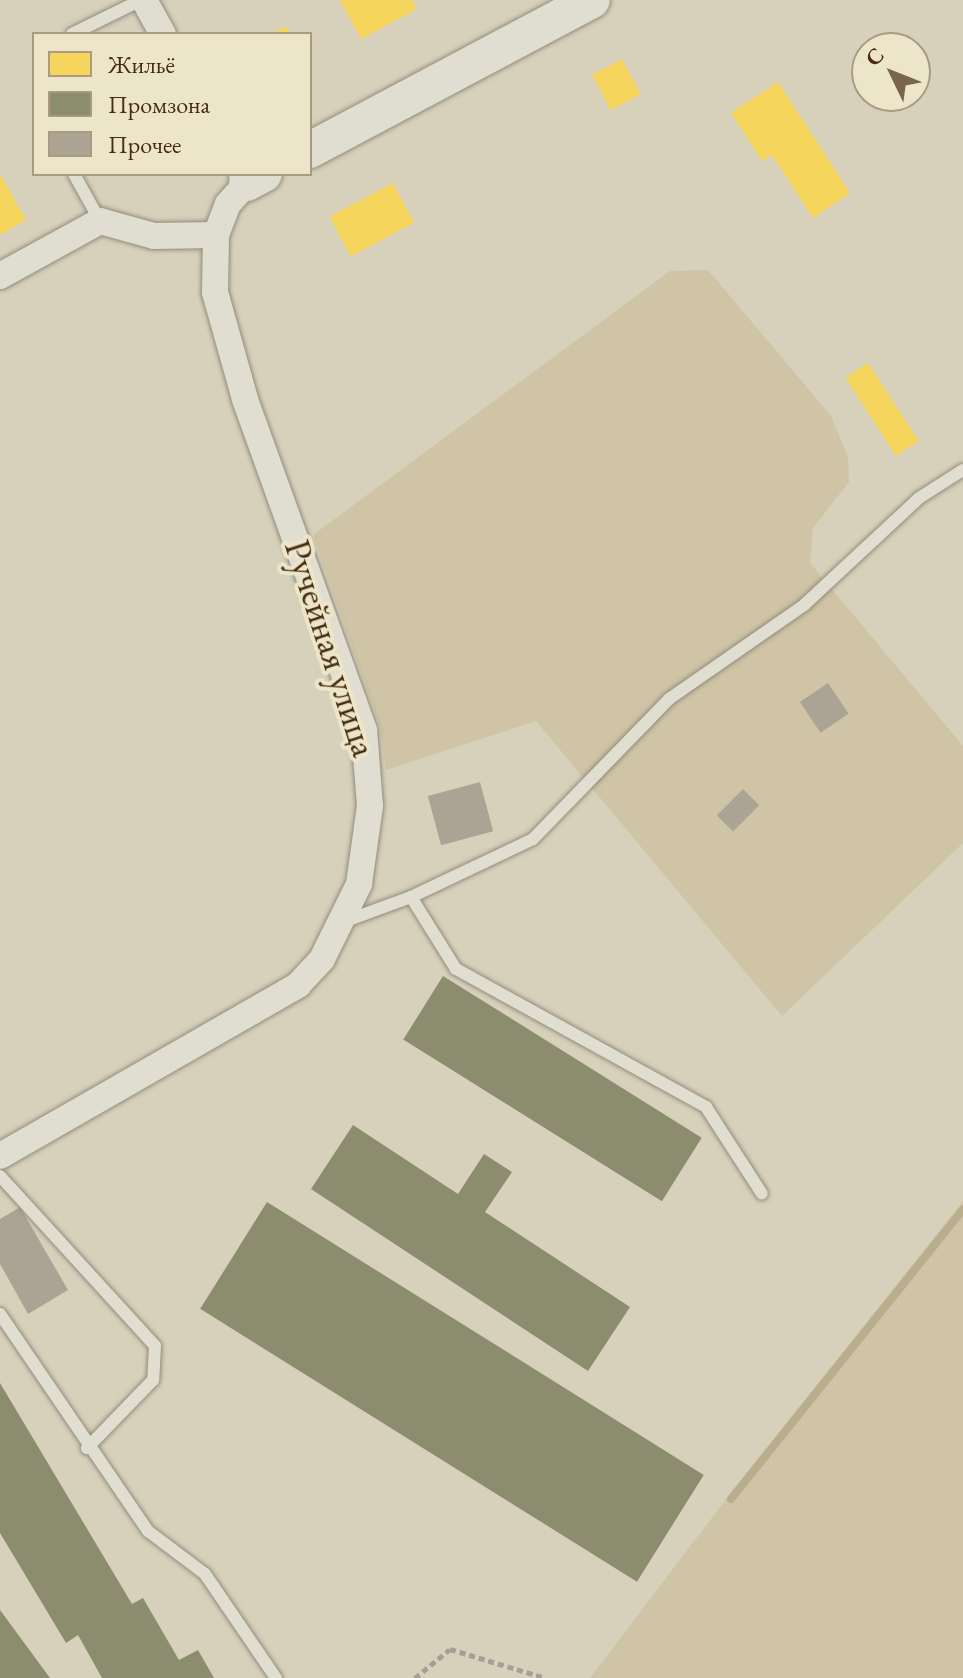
<!DOCTYPE html>
<html>
<head>
<meta charset="utf-8">
<style>
	body { margin:0 }
	#map { position:relative; width:963px; height:1678px; overflow:hidden; background:#d7d1bb; font-family:"EB Garamond",serif }
	div>[style] { position:absolute }
	.green>* { inset:0; background:#cfc4a5 }
	.homes>* { inset:0; background:#f6d55c; transform-origin:0 0 }
	.industry>* { inset:0; background:#8c8c6e; transform-origin:0 0 }
	.stream>* { height:8px; margin:-4px; padding:0 4px; transform-origin:4px; border-radius:4px; background:#baad8d }
	.building>* { inset:0; background:#aba494; transform-origin:0 0 }
	.path>* { height:5px; margin-top:-2.5px; transform-origin:0; background:repeating-linear-gradient(90deg,#a5a095 0 6px,transparent 0 10px) }
	.roads { filter:drop-shadow(0 0 2px #938c7c) drop-shadow(0 0 2px #938c7c) }
	.lane>* { height:12px; margin:-6px; padding:0 6px; transform-origin:6px; border-radius:6px; background:#e0ddd1 }
	.street>* { height:26px; margin:-13px; padding:0 13px; transform-origin:13px; border-radius:13px; background:#e0ddd1 }
	.secondary>* { height:36px; margin:-18px; padding:0 18px; transform-origin:18px; border-radius:18px; background:#e0ddd1 }
	span { translate:-50% -50%; white-space:nowrap; text-align:center; line-height:1.15; -webkit-text-stroke:8px #ede5ca; paint-order:stroke }
	.street-label { font-size:36px; color:#452b11 }
	.legend { position:absolute; left:32px; top:32px; width:280px; height:144px; box-sizing:border-box; background:#ede5ca; border:2px solid #aa9b80; margin:0; padding:10px 14px; list-style:none; font-size:24px; color:#452b11 }
	.legend li { display:flex; align-items:center; gap:16px; height:40px }
	.legend b { width:40px; border:2px solid #aa9b80 }
	.north { position:absolute; left:851px; top:32px; width:80px; height:80px; box-sizing:border-box; background:#ede5ca; border:2px solid #aa9b80; border-radius:50%; rotate:313deg; font-size:22px; font-weight:700; line-height:32px; text-align:center; color:#452b11 }
	.north::after { content:''; display:block; margin:auto; width:28px; height:36px; background:#78654c; clip-path:polygon(50% 0,100% 100%,50% 72%,0 100%) }
</style>
</head>
<body>
<div id="map">
	<div class="green">
		<i style="clip-path:polygon(708px 270px,831px 416px,848px 457px,849px 482px,813px 528px,810px 563px,963px 746px,963px 843px,782px 1016px,536px 721px,386px 770px,380px 726px,313px 535px,670px 271px)"></i>
		<i style="clip-path:polygon(963px 1201px,963px 1678px,590px 1678px,730px 1494px)"></i>
	</div>
	<div class="homes">
		<i style="clip-path:polygon(340px 0,412px 0,417px 9px,361px 39px)"></i>
		<i style="clip-path:polygon(286px 26px,290px 34px,272px 34px)"></i>
		<i style="left:622px;top:59px;width:40px;height:34px;rotate:62deg"></i>
		<i style="clip-path:polygon(778px 82px,850px 193px,813px 218px,772px 155px,762px 161px,731px 113px)"></i>
		<i style="clip-path:polygon(0 174px,26px 220px,0 235px)"></i>
		<i style="left:393px;top:183px;width:45px;height:72px;rotate:62deg"></i>
		<i style="left:868px;top:363px;width:93px;height:27px;rotate:57deg"></i>
	</div>
	<div class="industry">
		<i style="left:443px;top:976px;width:305px;height:75px;rotate:32deg"></i>
		<i style="clip-path:polygon(353px 1125px,458px 1194px,484px 1154px,512px 1172px,485px 1212px,630px 1307px,588px 1371px,311px 1189px)"></i>
		<i style="left:267px;top:1202px;width:515px;height:126px;rotate:32deg"></i>
		<i style="clip-path:polygon(0 1383px,132px 1604px,143px 1598px,179px 1660px,198px 1650px,214px 1678px,102px 1678px,78px 1635px,66px 1643px,0 1533px)"></i>
		<i style="clip-path:polygon(0 1610px,50px 1678px,0 1678px)"></i>
	</div>
	<div class="stream">
		<i style="left:731px;top:1499px;width:371px;rotate:-51.3deg"></i>
	</div>
	<div class="building">
		<i style="left:828px;top:683px;width:37px;height:34px;rotate:56deg"></i>
		<i style="left:480px;top:782px;width:51px;height:54px;rotate:75deg"></i>
		<i style="left:743px;top:789px;width:23px;height:37px;rotate:45deg"></i>
		<i style="clip-path:polygon(20px 1207px,68px 1290px,28px 1314px,0 1264px,0 1219px)"></i>
	</div>
	<div class="path">
		<i style="left:415px;top:1678px;width:45px;rotate:-39.6deg"></i>
		<i style="left:450px;top:1649px;width:100px;rotate:16.8deg"></i>
	</div>
	<div class="roads">
		<div class="lane">
			<i style="left:72px;top:34px;width:77px;rotate:-26.2deg"></i>
			<i style="left:74px;top:174px;width:54px;rotate:61deg"></i>
			<i style="left:411px;top:897px;width:85px;rotate:58deg"></i>
			<i style="left:456px;top:969px;width:286px;rotate:28.9deg"></i>
			<i style="left:706px;top:1107px;width:103px;rotate:57.2deg"></i>
			<i style="left:343px;top:922px;width:72px;rotate:-20.2deg"></i>
			<i style="left:411px;top:897px;width:135px;rotate:-25.4deg"></i>
			<i style="left:533px;top:839px;width:195px;rotate:-45.8deg"></i>
			<i style="left:669px;top:699px;width:165px;rotate:-34.8deg"></i>
			<i style="left:804px;top:605px;width:157px;rotate:-42.9deg"></i>
			<i style="left:919px;top:498px;width:52px;rotate:-32.5deg"></i>
			<i style="left:0;top:1176px;width:230px;rotate:47.6deg"></i>
			<i style="left:155px;top:1346px;width:34px;rotate:93deg"></i>
			<i style="left:153px;top:1380px;width:95px;rotate:134.1deg"></i>
			<i style="left:0;top:1314px;width:263px;rotate:55.7deg"></i>
			<i style="left:148px;top:1531px;width:71px;rotate:37deg"></i>
			<i style="left:205px;top:1574px;width:126px;rotate:55.7deg"></i>
		</div>
		<div class="street">
			<i style="left:144px;top:0;width:39px;rotate:61deg"></i>
			<i style="left:0;top:276px;width:114px;rotate:-28.8deg"></i>
			<i style="left:100px;top:221px;width:56px;rotate:15.5deg"></i>
			<i style="left:154px;top:236px;width:62px;rotate:-0.9deg"></i>
			<i style="left:0;top:1156px;width:344px;rotate:-29.8deg"></i>
			<i style="left:298px;top:985px;width:35px;rotate:-47deg"></i>
			<i style="left:322px;top:959px;width:84px;rotate:-63.7deg"></i>
			<i style="left:359px;top:884px;width:79px;rotate:-82deg"></i>
			<i style="left:370px;top:806px;width:76px;rotate:-94.5deg"></i>
			<i style="left:364px;top:730px;width:352px;rotate:-109.8deg"></i>
			<i style="left:245px;top:399px;width:111px;rotate:-105.7deg"></i>
			<i style="left:215px;top:292px;width:57px;rotate:-89deg"></i>
			<i style="left:216px;top:235px;width:33px;rotate:-69deg"></i>
			<i style="left:228px;top:204px;width:28px;rotate:-48deg"></i>
			<i style="left:247px;top:183px;width:10px;rotate:-119deg"></i>
		</div>
		<div class="secondary">
			<i style="left:310px;top:150px;width:319px;rotate:-28deg"></i>
			<i style="left:247px;top:183px;width:19px;rotate:-28deg"></i>
		</div>
	</div>
	<div class="street-label">
		<span style="left:331px;top:648px;rotate:72deg">Ручейная улица</span>
	</div>
	<ul class="legend">
	<li><b style="height:22px;background:#f6d55c"></b>Жильё</li>
	<li><b style="height:22px;background:#8c8c6e"></b>Промзона</li>
	<li><b style="height:22px;background:#aba494"></b>Прочее</li>
	</ul>
	<div class="north">С</div>
</div>
</body>
</html>
